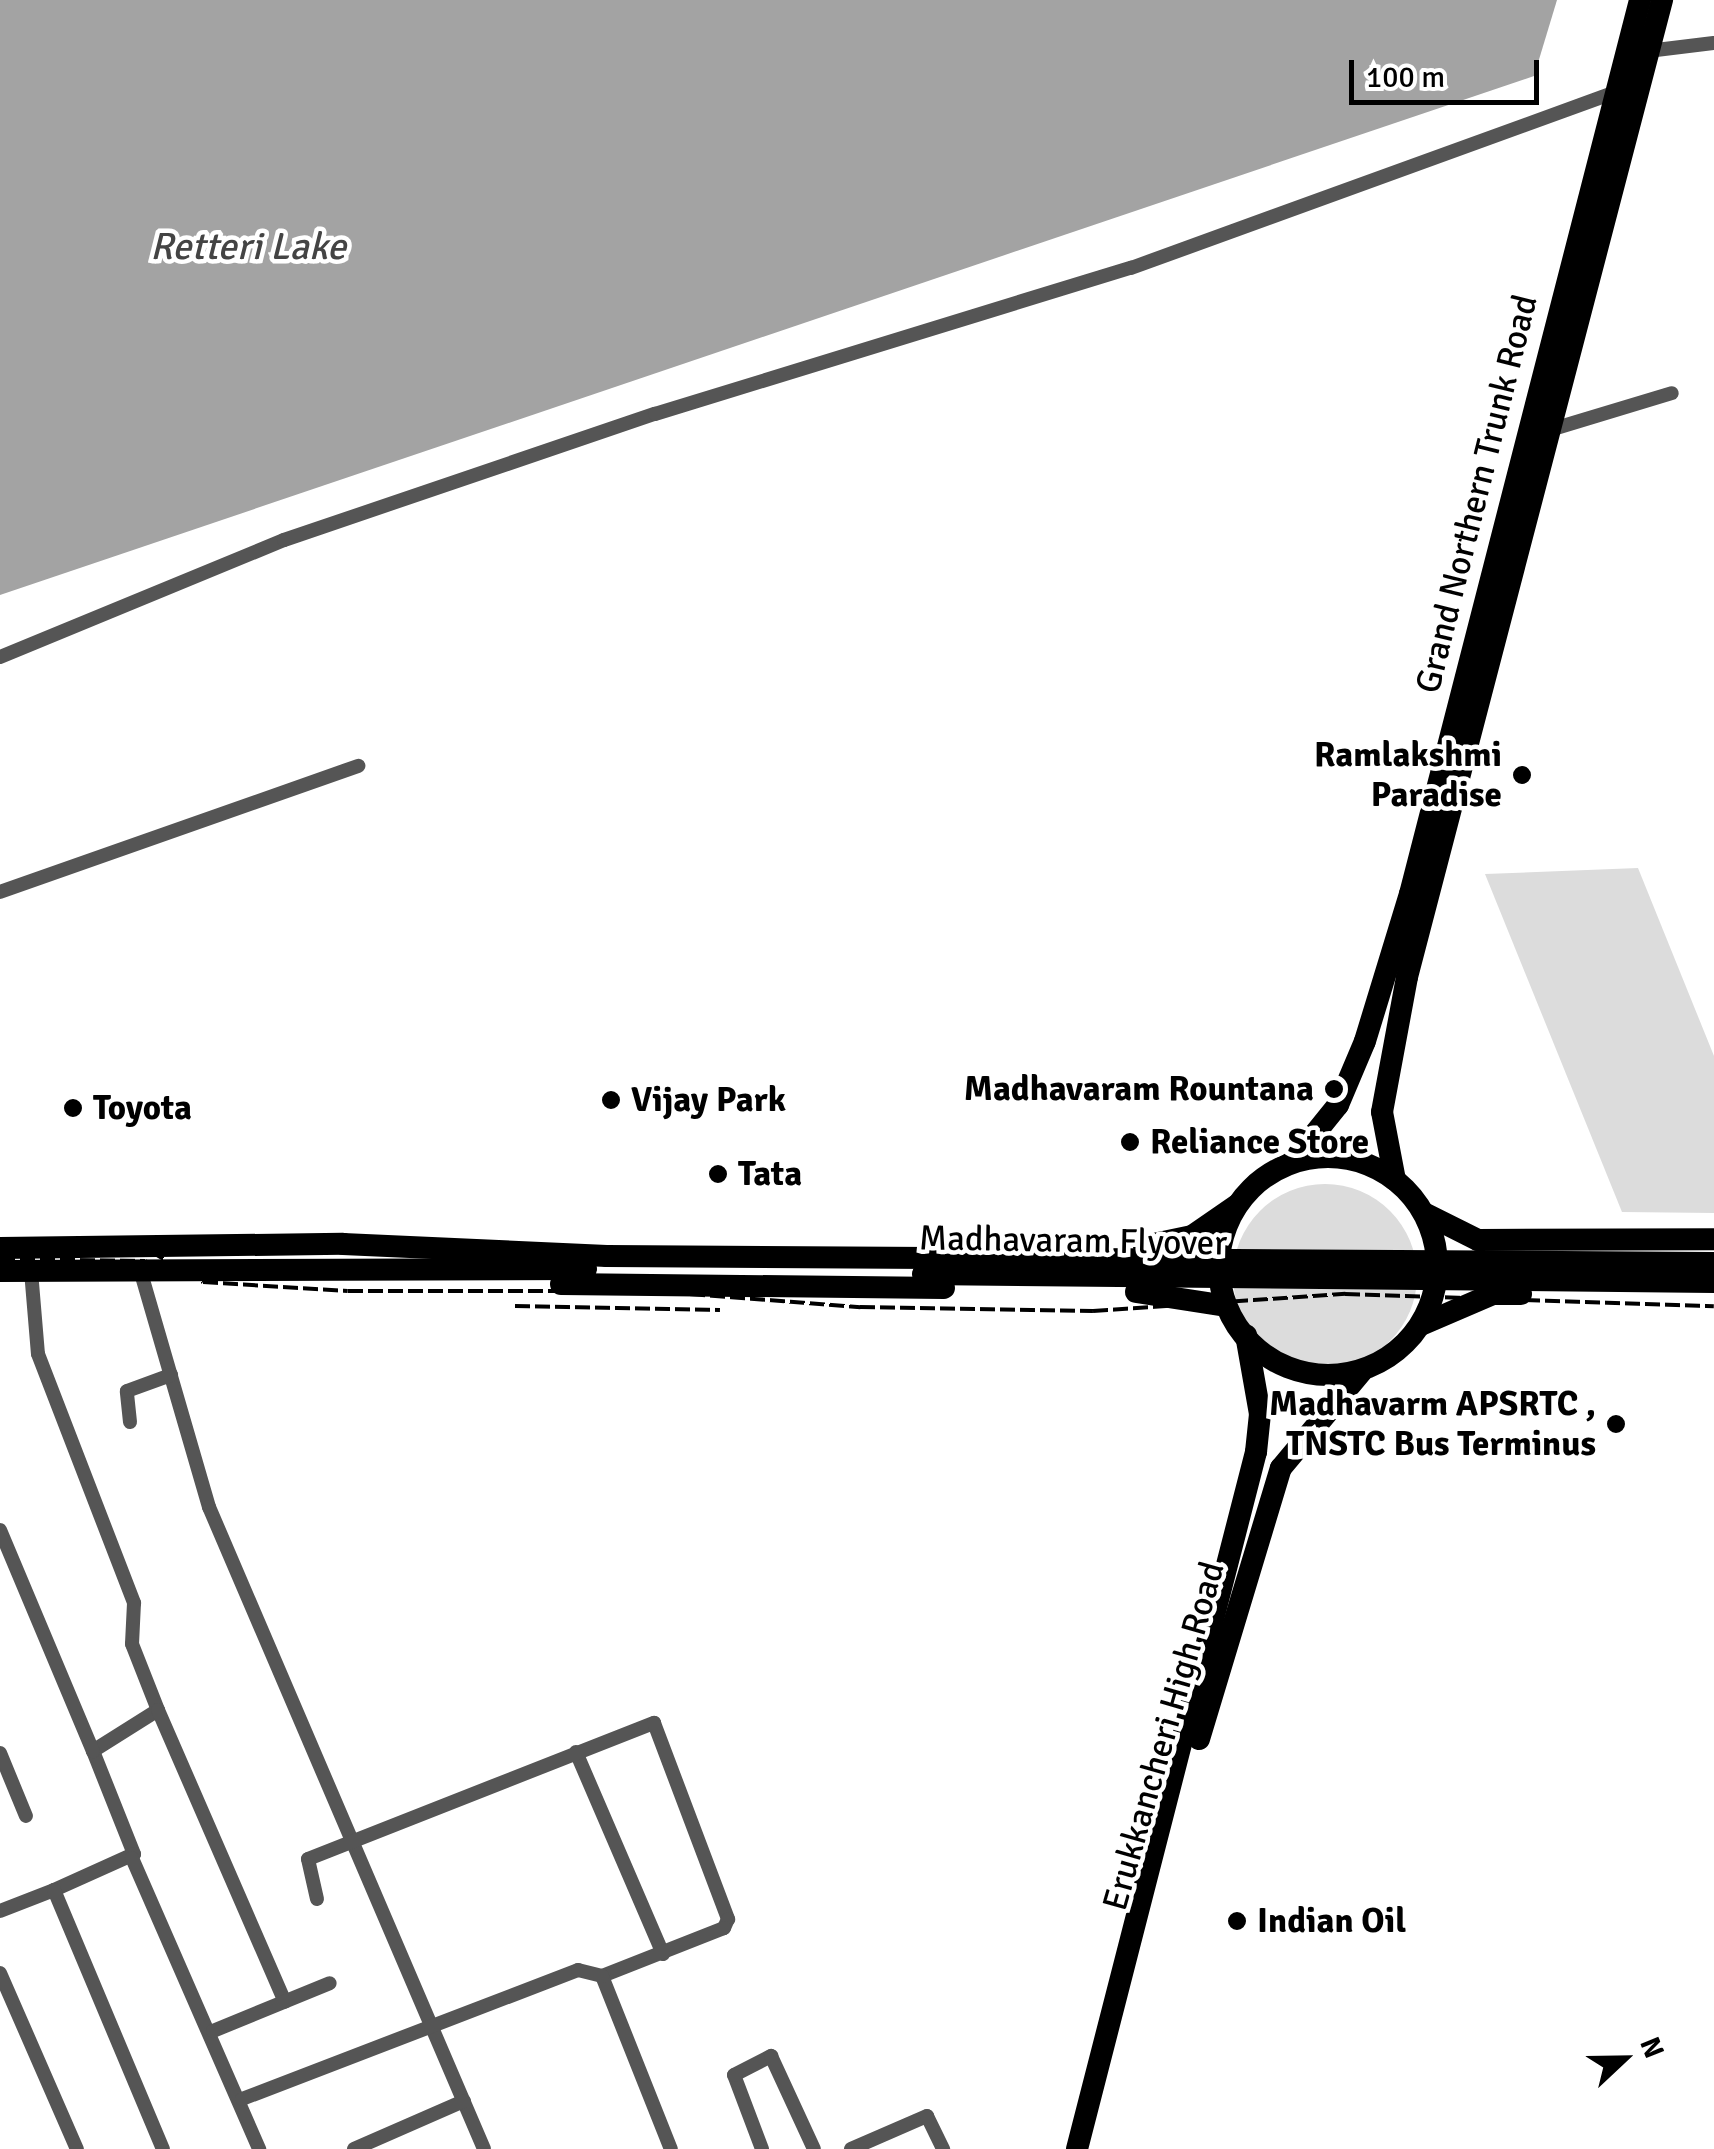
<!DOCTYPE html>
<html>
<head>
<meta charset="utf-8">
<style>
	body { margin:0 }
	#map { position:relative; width:1714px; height:2149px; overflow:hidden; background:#fff; font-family:Signika,sans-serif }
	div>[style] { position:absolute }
	.green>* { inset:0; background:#dcdcdc }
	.round { border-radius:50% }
	.water>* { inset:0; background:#a3a3a3 }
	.minor>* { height:14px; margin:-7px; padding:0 7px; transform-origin:7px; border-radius:7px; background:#555 }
	.primary>* { height:22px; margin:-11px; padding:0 11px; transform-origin:11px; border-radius:11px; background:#000 }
	.primary>.ring { margin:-11px; padding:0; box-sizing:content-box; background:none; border:22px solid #000; border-radius:50% }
	.rail>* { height:4px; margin-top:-2px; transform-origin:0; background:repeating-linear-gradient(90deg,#000 0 15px,transparent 0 20px) }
	.dots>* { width:28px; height:28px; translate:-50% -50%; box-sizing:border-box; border:5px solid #fff; border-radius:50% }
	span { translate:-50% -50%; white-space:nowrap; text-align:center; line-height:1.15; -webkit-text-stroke:9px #fff; paint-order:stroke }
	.street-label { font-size:35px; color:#000 }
	.poi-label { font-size:35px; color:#000; font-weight:700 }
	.right { translate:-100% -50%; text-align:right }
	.left { translate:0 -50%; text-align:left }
	.water-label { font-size:38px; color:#444; font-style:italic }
	.north { position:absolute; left:1574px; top:2009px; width:100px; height:100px; -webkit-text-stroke:8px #fff; paint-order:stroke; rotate:68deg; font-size:28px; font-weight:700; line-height:40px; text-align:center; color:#000 }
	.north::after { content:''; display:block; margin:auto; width:35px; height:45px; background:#000; clip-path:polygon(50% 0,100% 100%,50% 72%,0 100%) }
	.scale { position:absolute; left:1349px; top:60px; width:190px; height:45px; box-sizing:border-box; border:5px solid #000; border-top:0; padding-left:12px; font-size:30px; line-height:35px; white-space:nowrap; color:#000; -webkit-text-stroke:8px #fff; paint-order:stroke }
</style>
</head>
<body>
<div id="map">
	<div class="green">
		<i style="clip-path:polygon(1638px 868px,1714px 1056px,1714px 1213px,1622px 1212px,1485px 874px)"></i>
		<i class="round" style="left:1233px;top:1184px;width:184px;height:184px"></i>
	</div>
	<div class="water">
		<i style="clip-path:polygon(0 0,1557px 0,1534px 76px,0 595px)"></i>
	</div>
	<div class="minor">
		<i style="left:1648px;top:51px;width:66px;rotate:-6.9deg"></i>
		<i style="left:1553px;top:429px;width:124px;rotate:-16.8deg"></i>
		<i style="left:0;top:657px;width:307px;rotate:-22.4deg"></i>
		<i style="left:284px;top:540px;width:392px;rotate:-18.8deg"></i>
		<i style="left:655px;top:414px;width:498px;rotate:-17.1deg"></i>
		<i style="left:1131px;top:268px;width:516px;rotate:-19.95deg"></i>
		<i style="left:0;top:892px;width:380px;rotate:-19.4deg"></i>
		<i style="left:31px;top:1271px;width:83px;rotate:85.2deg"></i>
		<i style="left:38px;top:1354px;width:267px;rotate:68.9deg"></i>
		<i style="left:134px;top:1603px;width:41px;rotate:92.8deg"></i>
		<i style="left:132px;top:1644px;width:71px;rotate:68.5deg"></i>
		<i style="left:158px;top:1710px;width:77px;rotate:147.8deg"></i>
		<i style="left:93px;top:1751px;width:111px;rotate:68.3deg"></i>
		<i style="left:134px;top:1854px;width:88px;rotate:155.8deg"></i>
		<i style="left:141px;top:1273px;width:244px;rotate:73.8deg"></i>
		<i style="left:209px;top:1507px;width:698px;rotate:66.81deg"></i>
		<i style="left:130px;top:1422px;width:31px;rotate:-96deg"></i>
		<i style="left:127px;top:1391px;width:47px;rotate:-20deg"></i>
		<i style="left:0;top:1530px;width:240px;rotate:67.2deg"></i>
		<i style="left:158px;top:1710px;width:318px;rotate:66.5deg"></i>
		<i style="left:576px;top:1752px;width:220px;rotate:66.7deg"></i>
		<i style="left:0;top:1753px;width:68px;rotate:67.6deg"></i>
		<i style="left:132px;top:1858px;width:318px;rotate:66.4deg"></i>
		<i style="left:317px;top:1899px;width:41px;rotate:-102.7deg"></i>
		<i style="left:308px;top:1859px;width:372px;rotate:-21.5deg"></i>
		<i style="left:654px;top:1723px;width:210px;rotate:69.3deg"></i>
		<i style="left:728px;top:1919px;width:10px;rotate:114deg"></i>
		<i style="left:724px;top:1928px;width:131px;rotate:158.5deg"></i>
		<i style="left:602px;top:1976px;width:186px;rotate:68.3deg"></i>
		<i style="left:0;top:1911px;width:58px;rotate:-21.3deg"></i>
		<i style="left:54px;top:1890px;width:281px;rotate:67.2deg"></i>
		<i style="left:0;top:1973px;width:192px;rotate:66.4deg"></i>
		<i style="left:213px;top:2031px;width:126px;rotate:-22.3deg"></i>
		<i style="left:242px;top:2099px;width:360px;rotate:-21deg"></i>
		<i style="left:578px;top:1970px;width:25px;rotate:14deg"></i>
		<i style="left:354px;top:2149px;width:120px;rotate:-23.6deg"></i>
		<i style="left:762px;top:2149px;width:79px;rotate:-110.7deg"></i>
		<i style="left:734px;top:2075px;width:42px;rotate:-27.2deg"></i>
		<i style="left:771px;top:2056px;width:102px;rotate:65.2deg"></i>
		<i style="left:851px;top:2149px;width:83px;rotate:-23.5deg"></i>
		<i style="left:927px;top:2116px;width:37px;rotate:64deg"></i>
	</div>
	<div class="primary">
		<i class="ring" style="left:1219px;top:1157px;width:196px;height:196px"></i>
		<i style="left:1292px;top:1162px;width:73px;rotate:-51.1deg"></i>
		<i style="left:1338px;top:1105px;width:69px;rotate:-67.1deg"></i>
		<i style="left:1365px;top:1041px;width:154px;rotate:-73deg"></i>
		<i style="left:1410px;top:894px;width:923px;rotate:-75.57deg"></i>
		<i style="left:1395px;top:1180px;width:69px;rotate:-100.8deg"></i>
		<i style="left:1382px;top:1112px;width:137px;rotate:-79.5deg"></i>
		<i style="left:1407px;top:977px;width:1010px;rotate:-75.37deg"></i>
		<i style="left:1424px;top:1213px;width:60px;rotate:26.6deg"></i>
		<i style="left:1478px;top:1240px;width:236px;rotate:-0.2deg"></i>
		<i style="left:1144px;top:1246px;width:49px;rotate:-11.8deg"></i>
		<i style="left:1192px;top:1236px;width:55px;rotate:-34.6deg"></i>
		<i style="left:0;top:1248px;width:343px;rotate:-0.7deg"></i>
		<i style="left:343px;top:1244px;width:264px;rotate:2.6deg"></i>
		<i style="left:607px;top:1256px;width:1107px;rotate:0.36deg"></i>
		<i style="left:0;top:1271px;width:586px;rotate:-0.2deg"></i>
		<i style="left:923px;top:1274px;width:791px;rotate:0.58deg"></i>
		<i style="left:561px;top:1284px;width:383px;rotate:0.6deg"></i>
		<i style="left:1136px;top:1292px;width:91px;rotate:8.8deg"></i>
		<i style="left:1421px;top:1325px;width:78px;rotate:-23.3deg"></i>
		<i style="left:1493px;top:1294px;width:28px"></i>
		<i style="left:1199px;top:1739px;width:283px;rotate:-73.2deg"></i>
		<i style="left:1281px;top:1468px;width:128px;rotate:-50.1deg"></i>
		<i style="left:1077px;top:2149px;width:720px;rotate:-75.6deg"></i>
		<i style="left:1256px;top:1452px;width:38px;rotate:-84deg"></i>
		<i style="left:1260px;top:1414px;width:80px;rotate:-100deg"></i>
	</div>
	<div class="rail">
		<i style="left:0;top:1240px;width:133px;rotate:0.4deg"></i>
		<i style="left:133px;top:1241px;width:81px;rotate:30.4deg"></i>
		<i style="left:203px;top:1282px;width:145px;rotate:3.6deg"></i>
		<i style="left:348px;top:1291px;width:302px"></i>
		<i style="left:650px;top:1291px;width:211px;rotate:4.4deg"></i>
		<i style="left:860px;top:1307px;width:233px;rotate:1deg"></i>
		<i style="left:1093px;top:1311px;width:253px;rotate:-3.9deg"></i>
		<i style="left:1345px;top:1294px;width:369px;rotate:1.9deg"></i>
		<i style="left:0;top:1259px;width:145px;rotate:0.8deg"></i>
		<i style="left:145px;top:1261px;width:18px;rotate:29deg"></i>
		<i style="left:515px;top:1306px;width:205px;rotate:1.1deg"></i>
	</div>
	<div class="dots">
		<i style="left:1522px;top:775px;background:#000"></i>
		<i style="left:1334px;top:1089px;background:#000"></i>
		<i style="left:611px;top:1100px;background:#000"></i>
		<i style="left:73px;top:1108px;background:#000"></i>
		<i style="left:1130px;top:1142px;background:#000"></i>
		<i style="left:718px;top:1174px;background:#000"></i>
		<i style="left:1616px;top:1424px;background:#000"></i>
		<i style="left:1237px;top:1921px;background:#000"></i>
	</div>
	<div class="street-label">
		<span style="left:1477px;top:494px;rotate:-76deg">Grand Northern Trunk Road</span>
		<span style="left:1073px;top:1241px;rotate:1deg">Madhavaram Flyover</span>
		<span style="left:1164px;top:1736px;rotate:-74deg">Erukkancheri High Road</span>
	</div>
	<div class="poi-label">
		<span class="right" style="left:1502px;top:775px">Ramlakshmi<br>Paradise</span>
		<span class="right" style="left:1314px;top:1089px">Madhavaram Rountana</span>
		<span class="left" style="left:631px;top:1100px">Vijay Park</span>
		<span class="left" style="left:93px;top:1108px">Toyota</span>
		<span class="left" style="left:1150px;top:1142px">Reliance Store</span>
		<span class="left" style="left:738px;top:1174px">Tata</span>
		<span class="right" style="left:1596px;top:1424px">Madhavarm APSRTC ,<br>TNSTC Bus Terminus</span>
		<span class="left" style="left:1257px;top:1921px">Indian Oil</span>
	</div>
	<div class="water-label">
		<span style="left:248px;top:247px">Retteri Lake</span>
	</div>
	<div class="north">N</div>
	<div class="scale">100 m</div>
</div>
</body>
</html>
